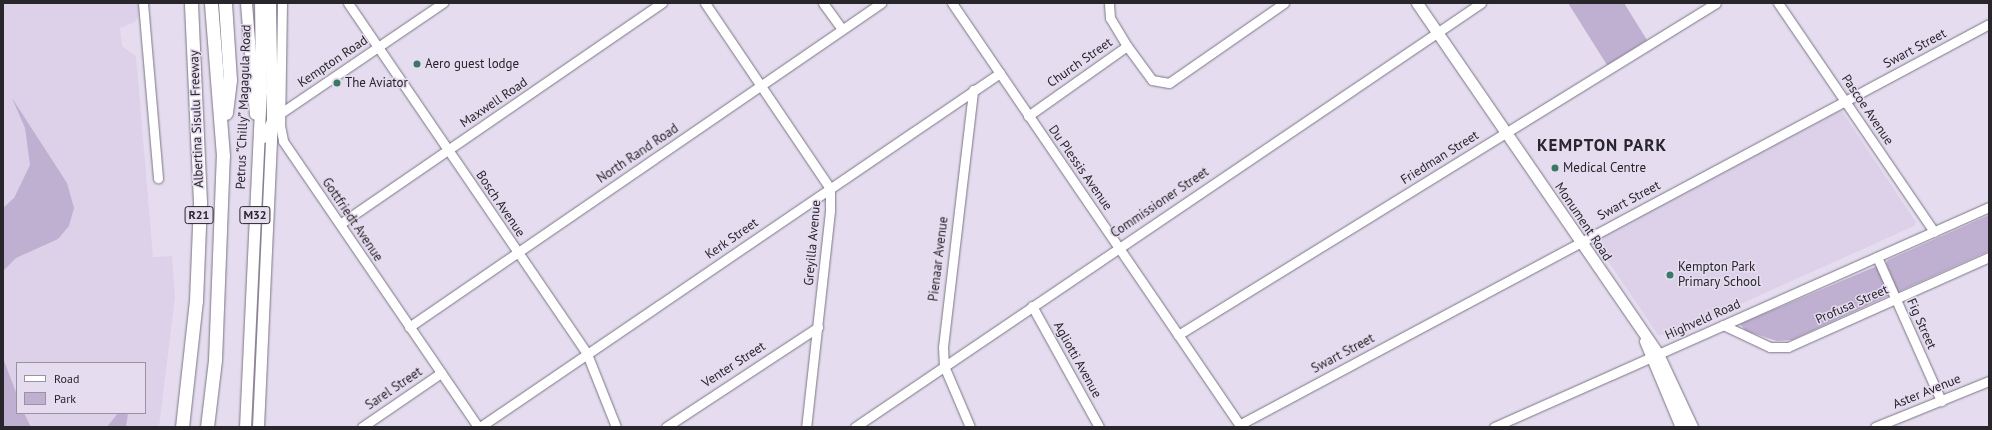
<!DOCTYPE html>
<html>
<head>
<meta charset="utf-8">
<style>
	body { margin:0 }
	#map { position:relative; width:1992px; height:430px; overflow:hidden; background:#e5ddef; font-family:"PT Sans",sans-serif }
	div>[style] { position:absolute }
	.built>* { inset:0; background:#dcd1e9 }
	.green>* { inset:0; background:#bfafd1 }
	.roads { filter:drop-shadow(0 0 1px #7c7584) drop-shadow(0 0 1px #7c7584) }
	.minor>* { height:9px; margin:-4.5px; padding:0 4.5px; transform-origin:4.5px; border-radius:4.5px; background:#fff }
	.major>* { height:11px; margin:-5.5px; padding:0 5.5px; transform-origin:5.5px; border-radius:5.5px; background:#fff }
	.highway>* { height:13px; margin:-6.5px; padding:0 6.5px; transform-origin:6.5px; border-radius:6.5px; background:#fff }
	.dots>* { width:11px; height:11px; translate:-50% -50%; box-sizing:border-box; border:2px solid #e5ddef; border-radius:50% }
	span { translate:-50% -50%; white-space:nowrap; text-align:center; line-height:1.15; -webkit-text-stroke:3px #e5ddef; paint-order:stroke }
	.shield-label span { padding:1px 3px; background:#e5ddef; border:1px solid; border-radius:3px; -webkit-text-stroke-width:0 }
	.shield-label { font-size:12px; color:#28252b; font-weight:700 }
	.street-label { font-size:13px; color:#28252b }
	.poi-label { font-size:13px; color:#28252b }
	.left { translate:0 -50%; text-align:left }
	.district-label { font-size:17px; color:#28252b; font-weight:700; letter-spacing:1px }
	.frame { position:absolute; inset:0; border:4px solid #28252b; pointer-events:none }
	.legend { position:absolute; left:16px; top:362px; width:130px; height:52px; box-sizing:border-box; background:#e5ddef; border:1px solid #9993a1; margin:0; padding:5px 7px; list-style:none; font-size:12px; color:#28252b }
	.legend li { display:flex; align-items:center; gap:8px; height:20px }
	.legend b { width:20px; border:1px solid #9993a1 }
</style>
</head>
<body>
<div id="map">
	<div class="built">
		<i style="clip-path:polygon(evenodd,3px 3px,139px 3px,140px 14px,135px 22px,120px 28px,122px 46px,136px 56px,153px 257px,172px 256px,175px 297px,159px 427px,3px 427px,3px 3px,17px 363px,145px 363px,145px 413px,17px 413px,17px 363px)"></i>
		<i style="clip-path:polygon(1841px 110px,1916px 222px,1914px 226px,1674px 334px,1658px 335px,1598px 246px,1599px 239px)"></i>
	</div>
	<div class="green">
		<i style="clip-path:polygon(1568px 3px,1624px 3px,1647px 40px,1607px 65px)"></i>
		<i style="clip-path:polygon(12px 98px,67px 183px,74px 208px,69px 226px,58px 239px,16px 258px,3px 271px,3px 208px,14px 198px,30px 165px,25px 128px)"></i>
		<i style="clip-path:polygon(1989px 215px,1989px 251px,1898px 292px,1886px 263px,1888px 260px)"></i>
		<i style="clip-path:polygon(1877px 266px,1890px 295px,1792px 340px,1777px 341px,1746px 331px,1740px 324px)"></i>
		<i style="clip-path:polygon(3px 358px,17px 395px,17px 413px,24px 413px,31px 427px,3px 427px)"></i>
		<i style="clip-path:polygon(118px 413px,128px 413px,126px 427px,107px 427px)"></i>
	</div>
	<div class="roads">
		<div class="minor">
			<i style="left:143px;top:3px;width:176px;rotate:85.1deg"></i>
			<i style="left:282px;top:3px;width:122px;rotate:90.9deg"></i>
			<i style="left:280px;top:125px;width:16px;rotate:79deg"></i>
			<i style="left:283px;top:141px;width:346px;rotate:55.7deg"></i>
			<i style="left:348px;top:3px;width:425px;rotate:55.7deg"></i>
			<i style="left:587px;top:354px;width:79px;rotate:68.3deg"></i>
			<i style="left:705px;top:3px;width:223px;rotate:56deg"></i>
			<i style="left:830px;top:188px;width:23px;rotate:90deg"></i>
			<i style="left:830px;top:211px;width:217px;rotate:96.3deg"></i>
			<i style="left:823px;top:3px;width:32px;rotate:54deg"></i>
			<i style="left:952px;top:3px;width:513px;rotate:55.72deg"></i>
			<i style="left:1778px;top:3px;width:277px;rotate:55.7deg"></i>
			<i style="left:1127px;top:46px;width:42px;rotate:53.7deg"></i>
			<i style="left:1152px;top:80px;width:17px;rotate:10deg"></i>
			<i style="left:1169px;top:83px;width:140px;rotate:-34.8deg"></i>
			<i style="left:1028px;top:116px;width:121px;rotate:-35.3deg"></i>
			<i style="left:1127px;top:46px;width:33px;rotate:-121deg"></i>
			<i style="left:1110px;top:18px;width:15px;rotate:-94deg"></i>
			<i style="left:263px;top:138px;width:21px;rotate:-65deg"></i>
			<i style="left:272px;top:119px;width:207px;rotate:-34.2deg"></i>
			<i style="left:340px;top:224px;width:391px;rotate:-34.5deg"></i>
			<i style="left:1877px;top:257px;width:158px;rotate:66deg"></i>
			<i style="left:1032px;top:306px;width:138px;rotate:61deg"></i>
			<i style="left:1723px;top:325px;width:52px;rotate:25.1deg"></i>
			<i style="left:1770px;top:347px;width:18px"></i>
			<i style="left:1788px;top:347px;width:220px;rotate:-24.1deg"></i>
			<i style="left:409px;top:327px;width:573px;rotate:-34.47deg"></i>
			<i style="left:1178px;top:335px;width:632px;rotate:-31.68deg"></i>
			<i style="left:1239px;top:425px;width:850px;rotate:-28.13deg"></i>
			<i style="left:362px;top:427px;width:96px;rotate:-34.4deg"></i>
			<i style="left:480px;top:427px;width:629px;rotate:-34.25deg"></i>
			<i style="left:666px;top:427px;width:182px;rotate:-33.3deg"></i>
			<i style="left:855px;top:427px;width:756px;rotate:-34.11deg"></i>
			<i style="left:970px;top:427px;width:66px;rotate:-113.1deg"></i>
			<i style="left:944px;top:366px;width:19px;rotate:-93deg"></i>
			<i style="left:943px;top:347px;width:259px;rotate:-83.3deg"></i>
			<i style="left:1494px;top:427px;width:542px;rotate:-23.96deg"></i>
			<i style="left:1875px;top:427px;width:123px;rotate:-22deg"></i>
		</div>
		<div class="major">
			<i style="left:246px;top:3px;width:111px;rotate:85.4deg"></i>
			<i style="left:1417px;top:3px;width:426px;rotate:55.5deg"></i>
			<i style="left:1658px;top:354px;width:81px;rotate:65deg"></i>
			<i style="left:1645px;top:341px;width:93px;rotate:67.3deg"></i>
			<i style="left:245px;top:427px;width:335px;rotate:-87.3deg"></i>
			<i style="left:261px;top:92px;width:89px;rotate:-90.6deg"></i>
			<i style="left:258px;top:427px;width:308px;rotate:-87.4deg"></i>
			<i style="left:272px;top:119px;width:116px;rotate:-91deg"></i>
		</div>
		<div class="highway">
			<i style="left:225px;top:3px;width:77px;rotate:86.3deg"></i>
			<i style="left:230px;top:80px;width:33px;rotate:97deg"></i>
			<i style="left:182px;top:427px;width:127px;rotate:-83.7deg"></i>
			<i style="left:196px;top:301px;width:99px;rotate:-87.7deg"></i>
			<i style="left:200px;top:202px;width:199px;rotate:-92.6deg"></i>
			<i style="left:207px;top:427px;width:67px;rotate:-83.2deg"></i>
			<i style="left:215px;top:360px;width:204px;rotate:-87.8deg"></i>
			<i style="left:223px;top:156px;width:153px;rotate:-94.5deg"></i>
		</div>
	</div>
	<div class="dots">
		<i style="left:417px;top:64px;background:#397866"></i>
		<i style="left:337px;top:83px;background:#397866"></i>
		<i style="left:1555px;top:168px;background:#397866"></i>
		<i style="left:1670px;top:275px;background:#397866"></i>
	</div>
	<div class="shield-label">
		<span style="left:199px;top:215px">R21</span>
		<span style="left:255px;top:215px">M32</span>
	</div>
	<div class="street-label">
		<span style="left:1915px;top:49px;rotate:-28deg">Swart Street</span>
		<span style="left:333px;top:62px;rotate:-34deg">Kempton Road</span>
		<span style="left:1080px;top:63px;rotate:-35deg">Church Street</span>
		<span style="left:494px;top:103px;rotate:-34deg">Maxwell Road</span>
		<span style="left:244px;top:107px;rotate:-88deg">Petrus “Chilly” Magagula Road</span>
		<span style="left:1867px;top:110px;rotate:56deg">Pascoe Avenue</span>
		<span style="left:197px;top:119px;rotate:-92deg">Albertina Sisulu Freeway</span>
		<span style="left:638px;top:154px;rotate:-34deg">North Rand Road</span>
		<span style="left:1440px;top:158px;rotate:-32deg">Friedman Street</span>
		<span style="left:1080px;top:168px;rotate:55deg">Du Plessis Avenue</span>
		<span style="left:1629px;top:201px;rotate:-28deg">Swart Street</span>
		<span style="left:1160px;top:203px;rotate:-34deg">Commissioner Street</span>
		<span style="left:500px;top:204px;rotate:56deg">Bosch Avenue</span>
		<span style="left:352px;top:220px;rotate:56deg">Gottfriedt Avenue</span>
		<span style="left:1583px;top:222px;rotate:56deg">Monument Road</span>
		<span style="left:732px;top:239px;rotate:-35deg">Kerk Street</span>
		<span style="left:813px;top:243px;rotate:-85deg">Greyilla Avenue</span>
		<span style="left:939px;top:259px;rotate:-83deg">Pienaar Avenue</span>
		<span style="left:1852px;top:305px;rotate:-24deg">Profusa Street</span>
		<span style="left:1703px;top:320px;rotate:-24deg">Highveld Road</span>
		<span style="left:1921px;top:324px;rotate:66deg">Fig Street</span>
		<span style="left:1343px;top:354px;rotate:-28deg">Swart Street</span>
		<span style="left:1077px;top:360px;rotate:61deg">Agliotti Avenue</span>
		<span style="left:734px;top:365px;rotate:-33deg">Venter Street</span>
		<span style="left:394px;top:389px;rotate:-34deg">Sarel Street</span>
		<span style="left:1927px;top:392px;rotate:-22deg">Aster Avenue</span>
	</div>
	<div class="poi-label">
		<span class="left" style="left:425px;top:64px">Aero guest lodge</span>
		<span class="left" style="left:345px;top:83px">The Aviator</span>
		<span class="left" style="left:1563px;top:168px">Medical Centre</span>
		<span class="left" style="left:1678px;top:275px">Kempton Park<br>Primary School</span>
	</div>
	<div class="district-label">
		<span style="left:1602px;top:146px">KEMPTON PARK</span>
	</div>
	<div class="frame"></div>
	<ul class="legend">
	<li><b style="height:5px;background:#fff"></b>Road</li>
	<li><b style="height:11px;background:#bfafd1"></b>Park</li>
	</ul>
</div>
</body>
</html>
